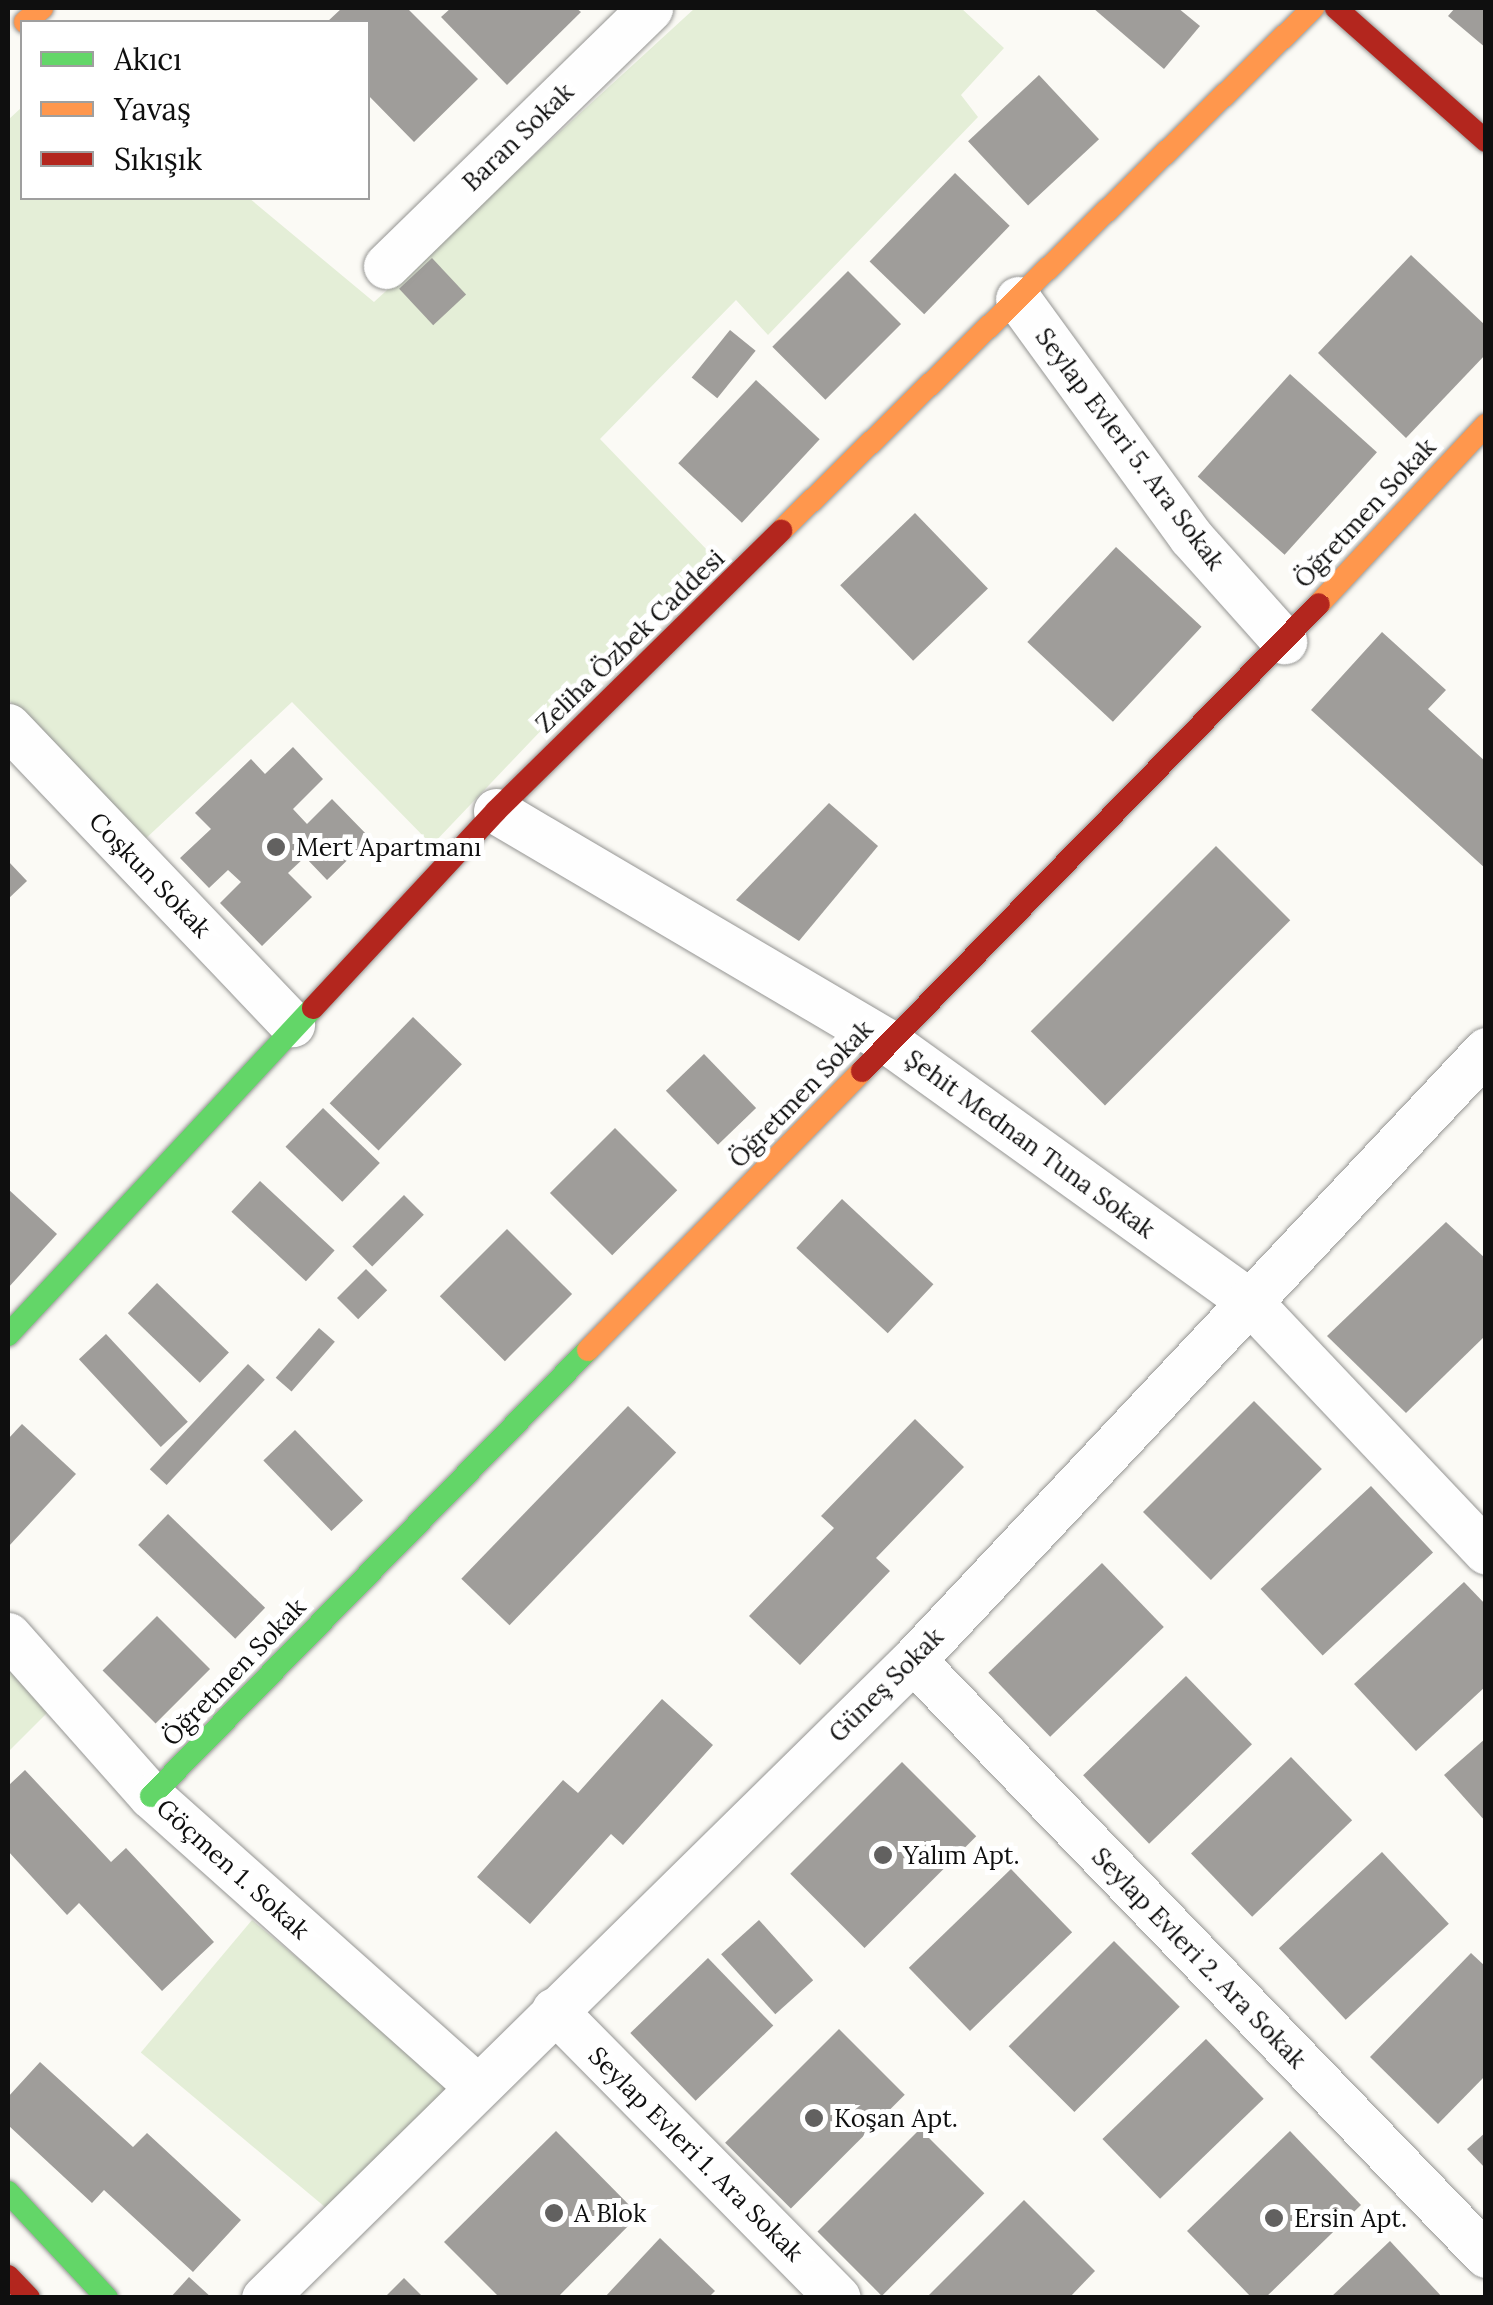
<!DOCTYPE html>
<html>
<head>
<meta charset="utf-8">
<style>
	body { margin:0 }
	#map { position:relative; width:1493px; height:2305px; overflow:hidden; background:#fbfaf5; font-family:Lora,serif }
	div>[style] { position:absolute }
	.green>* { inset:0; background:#e4eed7; transform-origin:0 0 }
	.building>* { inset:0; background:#9f9d9a; transform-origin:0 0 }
	.roads { filter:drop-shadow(0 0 2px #959593) drop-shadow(0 0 2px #959593) }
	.street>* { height:45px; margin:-22.5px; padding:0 22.5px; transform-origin:22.5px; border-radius:22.5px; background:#fefefe }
	.fast>* { height:22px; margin:-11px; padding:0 11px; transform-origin:11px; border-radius:11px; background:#63d668 }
	.slow>* { height:22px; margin:-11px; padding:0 11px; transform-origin:11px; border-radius:11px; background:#ff974d }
	.jam>* { height:22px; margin:-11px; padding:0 11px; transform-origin:11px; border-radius:11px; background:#b3261e }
	.dots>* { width:28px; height:28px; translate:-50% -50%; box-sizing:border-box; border:5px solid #fff; border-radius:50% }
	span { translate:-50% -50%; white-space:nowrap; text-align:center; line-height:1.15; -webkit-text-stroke:10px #fff; paint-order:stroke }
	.street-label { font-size:25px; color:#0f0f0f }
	.poi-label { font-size:25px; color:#0f0f0f }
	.left { translate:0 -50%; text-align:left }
	.frame { position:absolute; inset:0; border:10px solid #0f0f0f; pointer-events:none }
	.legend { position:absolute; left:20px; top:20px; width:350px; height:180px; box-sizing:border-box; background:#fff; border:2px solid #9f9f9f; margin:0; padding:12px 18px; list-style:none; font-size:30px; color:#0f0f0f }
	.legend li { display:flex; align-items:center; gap:20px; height:50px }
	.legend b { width:50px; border:2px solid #9f9f9f }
</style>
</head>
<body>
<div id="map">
	<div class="green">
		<i style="clip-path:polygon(695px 8px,961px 8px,1004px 48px,961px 95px,978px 117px,768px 335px,736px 300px,600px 439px,710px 553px,432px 845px,292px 702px,142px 842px,8px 699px,8px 120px,22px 107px,22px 198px,249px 198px,374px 302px)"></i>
		<i style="clip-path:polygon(8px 1661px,50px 1710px,8px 1752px)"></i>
		<i style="left:252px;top:1920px;width:256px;height:173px;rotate:40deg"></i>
	</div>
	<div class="building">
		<i style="clip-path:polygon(342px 8px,407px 8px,478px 79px,414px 142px,368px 95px,368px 22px,327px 22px)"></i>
		<i style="clip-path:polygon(451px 8px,576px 8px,581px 12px,507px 85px,441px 17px)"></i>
		<i style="clip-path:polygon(1093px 8px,1178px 8px,1200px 26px,1164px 69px)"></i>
		<i style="clip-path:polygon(1455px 8px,1486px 8px,1486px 48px,1448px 16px)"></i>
		<i style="left:1039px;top:75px;width:88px;height:97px;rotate:47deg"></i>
		<i style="left:955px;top:173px;width:76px;height:123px;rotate:44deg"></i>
		<i style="clip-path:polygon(1411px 255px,1486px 326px,1486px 354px,1406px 438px,1318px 353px)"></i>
		<i style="left:432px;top:258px;width:50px;height:45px;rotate:47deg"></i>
		<i style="left:848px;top:271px;width:75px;height:107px;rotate:45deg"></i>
		<i style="left:730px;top:330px;width:33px;height:61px;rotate:39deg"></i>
		<i style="left:1290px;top:374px;width:117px;height:138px;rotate:42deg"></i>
		<i style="left:756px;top:380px;width:87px;height:114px;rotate:43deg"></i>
		<i style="left:915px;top:513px;width:105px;height:104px;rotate:46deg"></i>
		<i style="left:1116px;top:547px;width:117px;height:130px;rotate:43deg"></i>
		<i style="clip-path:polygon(1382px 632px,1446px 690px,1428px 709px,1486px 762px,1486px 869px,1311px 710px)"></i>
		<i style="clip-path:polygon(293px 747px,323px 779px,293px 809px,307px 824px,332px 799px,370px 838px,327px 880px,305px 857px,288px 873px,312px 897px,262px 946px,220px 903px,241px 882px,228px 870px,209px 888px,180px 858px,211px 829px,195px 813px,251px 759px,265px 774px)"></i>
		<i style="clip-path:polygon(829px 803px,878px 846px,799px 941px,736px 900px)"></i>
		<i style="left:1216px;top:846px;width:105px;height:262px;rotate:45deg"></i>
		<i style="clip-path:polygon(8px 861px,27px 881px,8px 899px)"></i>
		<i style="left:413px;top:1017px;width:68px;height:120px;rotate:44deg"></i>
		<i style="left:704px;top:1054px;width:75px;height:53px;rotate:46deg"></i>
		<i style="left:323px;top:1108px;width:79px;height:54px;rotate:44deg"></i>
		<i style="left:615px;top:1128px;width:88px;height:92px;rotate:45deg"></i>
		<i style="left:260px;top:1181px;width:102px;height:42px;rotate:43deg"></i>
		<i style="clip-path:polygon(8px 1189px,57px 1234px,8px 1288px)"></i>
		<i style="left:404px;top:1195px;width:28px;height:73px;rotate:45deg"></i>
		<i style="left:842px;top:1199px;width:125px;height:67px;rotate:43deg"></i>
		<i style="clip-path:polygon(1446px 1222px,1486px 1259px,1486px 1335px,1406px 1413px,1327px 1336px)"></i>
		<i style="left:507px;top:1229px;width:92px;height:95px;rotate:45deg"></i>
		<i style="left:366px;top:1269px;width:30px;height:41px;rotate:45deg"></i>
		<i style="left:157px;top:1283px;width:100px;height:42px;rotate:44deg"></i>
		<i style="left:319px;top:1328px;width:21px;height:66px;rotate:41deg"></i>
		<i style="left:106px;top:1334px;width:120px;height:37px;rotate:47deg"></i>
		<i style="left:248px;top:1364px;width:23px;height:144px;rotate:43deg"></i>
		<i style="left:1254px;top:1401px;width:96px;height:157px;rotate:45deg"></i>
		<i style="left:628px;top:1406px;width:67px;height:240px;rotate:44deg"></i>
		<i style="clip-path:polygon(915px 1419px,964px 1467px,876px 1558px,890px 1571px,800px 1665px,749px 1616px,834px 1528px,821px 1516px)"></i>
		<i style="clip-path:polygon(22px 1424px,76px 1474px,8px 1547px,8px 1439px)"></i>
		<i style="left:295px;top:1430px;width:98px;height:44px;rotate:46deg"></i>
		<i style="left:1371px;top:1486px;width:91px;height:151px;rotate:47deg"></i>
		<i style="left:168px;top:1514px;width:135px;height:43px;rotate:44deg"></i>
		<i style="left:1102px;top:1563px;width:89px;height:158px;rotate:46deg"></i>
		<i style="clip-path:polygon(1464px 1582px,1486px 1605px,1486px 1686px,1416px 1751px,1354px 1684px)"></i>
		<i style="left:157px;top:1616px;width:75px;height:77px;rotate:45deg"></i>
		<i style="left:1186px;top:1676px;width:95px;height:143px;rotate:46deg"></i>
		<i style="clip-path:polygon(662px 1699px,713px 1745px,623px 1845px,611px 1834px,530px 1924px,477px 1877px,563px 1780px,578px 1793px)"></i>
		<i style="clip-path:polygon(1486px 1738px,1486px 1822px,1444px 1775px)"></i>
		<i style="left:1291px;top:1757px;width:88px;height:139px;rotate:46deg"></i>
		<i style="left:902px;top:1762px;width:105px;height:158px;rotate:45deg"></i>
		<i style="clip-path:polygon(25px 1770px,111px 1862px,126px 1848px,214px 1942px,162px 1991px,79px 1903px,67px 1915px,8px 1851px,8px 1786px)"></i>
		<i style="left:1382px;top:1852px;width:98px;height:141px;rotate:47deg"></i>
		<i style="left:1011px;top:1869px;width:88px;height:142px;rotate:46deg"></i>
		<i style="left:759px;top:1920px;width:81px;height:51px;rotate:48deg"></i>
		<i style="left:1114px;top:1941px;width:93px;height:149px;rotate:45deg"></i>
		<i style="clip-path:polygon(1471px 1953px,1486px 1967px,1486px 2075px,1438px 2124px,1370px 2057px)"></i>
		<i style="left:708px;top:1958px;width:94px;height:108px;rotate:46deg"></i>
		<i style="left:839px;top:2029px;width:93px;height:161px;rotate:45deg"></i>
		<i style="left:1206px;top:2039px;width:83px;height:144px;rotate:46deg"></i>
		<i style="clip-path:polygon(40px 2062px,133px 2147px,147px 2133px,241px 2220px,193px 2272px,104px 2190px,92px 2203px,8px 2125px,8px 2097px)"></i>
		<i style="left:920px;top:2129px;width:91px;height:145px;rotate:45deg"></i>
		<i style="clip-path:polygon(556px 2131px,639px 2215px,557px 2298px,500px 2298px,444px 2242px)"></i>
		<i style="clip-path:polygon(1290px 2131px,1361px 2205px,1265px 2298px,1252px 2298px,1187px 2231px)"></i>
		<i style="clip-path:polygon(1486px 2132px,1486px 2169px,1467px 2149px)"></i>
		<i style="clip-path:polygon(1024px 2200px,1095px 2271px,1069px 2298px,926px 2298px)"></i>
		<i style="clip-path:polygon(660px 2238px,715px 2291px,708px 2298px,604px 2298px)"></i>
		<i style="clip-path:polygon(1390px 2241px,1443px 2298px,1330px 2298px)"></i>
		<i style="clip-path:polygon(189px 2277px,212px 2298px,170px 2298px)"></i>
		<i style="clip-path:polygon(404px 2278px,424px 2298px,384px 2298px)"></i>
	</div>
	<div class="roads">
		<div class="street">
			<i style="left:386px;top:266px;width:369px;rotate:-44.3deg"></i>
			<i style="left:1018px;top:299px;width:294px;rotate:54deg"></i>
			<i style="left:1191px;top:537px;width:140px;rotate:48.2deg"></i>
			<i style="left:8px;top:726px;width:412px;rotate:46.4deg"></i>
			<i style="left:496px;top:811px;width:457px;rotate:30.5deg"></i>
			<i style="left:890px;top:1043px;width:442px;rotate:35.7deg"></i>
			<i style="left:1249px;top:1301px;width:345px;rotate:46.6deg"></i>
			<i style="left:8px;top:1635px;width:215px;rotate:48.4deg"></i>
			<i style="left:151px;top:1796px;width:436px;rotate:41.7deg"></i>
			<i style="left:913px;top:1660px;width:826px;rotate:46.08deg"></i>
			<i style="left:554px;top:2010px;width:404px;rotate:45.4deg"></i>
			<i style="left:264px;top:2298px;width:910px;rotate:-44.51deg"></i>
			<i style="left:913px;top:1660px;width:837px;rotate:-46.79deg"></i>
		</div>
		<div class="fast">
			<i style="left:8px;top:1335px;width:447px;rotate:-47deg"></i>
			<i style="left:151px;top:1796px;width:624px;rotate:-45.58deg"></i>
			<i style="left:8px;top:2192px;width:145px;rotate:47deg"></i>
		</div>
		<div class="slow">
			<i style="left:25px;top:22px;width:22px;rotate:-39deg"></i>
			<i style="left:781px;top:531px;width:746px;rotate:-44.51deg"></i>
			<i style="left:1319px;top:604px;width:245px;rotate:-47deg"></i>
			<i style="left:588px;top:1350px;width:391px;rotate:-45.5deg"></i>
		</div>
		<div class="jam">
			<i style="left:1336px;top:8px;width:200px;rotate:41.6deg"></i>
			<i style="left:313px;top:1008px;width:269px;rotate:-47.1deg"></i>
			<i style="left:496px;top:811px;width:400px;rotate:-44.5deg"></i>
			<i style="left:862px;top:1071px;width:653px;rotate:-45.62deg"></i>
			<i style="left:8px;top:2276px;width:30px;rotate:46deg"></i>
		</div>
	</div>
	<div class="dots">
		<i style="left:276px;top:847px;background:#626160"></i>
		<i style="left:883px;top:1855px;background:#626160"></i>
		<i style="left:814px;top:2118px;background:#626160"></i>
		<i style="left:554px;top:2213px;background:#626160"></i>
		<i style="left:1274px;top:2218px;background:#626160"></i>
	</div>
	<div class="street-label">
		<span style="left:518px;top:137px;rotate:-44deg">Baran Sokak</span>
		<span style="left:1130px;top:449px;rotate:53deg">Seylap Evleri 5. Ara Sokak</span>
		<span style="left:1365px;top:513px;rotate:-47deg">Öğretmen Sokak</span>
		<span style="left:630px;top:641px;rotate:-44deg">Zeliha Özbek Caddesi</span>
		<span style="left:150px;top:875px;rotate:46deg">Coşkun Sokak</span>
		<span style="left:801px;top:1094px;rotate:-46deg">Öğretmen Sokak</span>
		<span style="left:1030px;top:1144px;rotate:36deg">Şehit Mednan Tuna Sokak</span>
		<span style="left:234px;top:1672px;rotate:-46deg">Öğretmen Sokak</span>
		<span style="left:886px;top:1685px;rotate:-45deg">Güneş Sokak</span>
		<span style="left:233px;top:1869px;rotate:42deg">Göçmen 1. Sokak</span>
		<span style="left:1199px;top:1958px;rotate:46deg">Seylap Evleri 2. Ara Sokak</span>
		<span style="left:696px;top:2154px;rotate:45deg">Seylap Evleri 1. Ara Sokak</span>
	</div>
	<div class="poi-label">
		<span class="left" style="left:296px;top:847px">Mert Apartmanı</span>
		<span class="left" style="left:903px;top:1855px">Yalım Apt.</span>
		<span class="left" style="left:834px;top:2118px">Koşan Apt.</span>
		<span class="left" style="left:574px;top:2213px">A Blok</span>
		<span class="left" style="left:1294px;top:2218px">Ersin Apt.</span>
	</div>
	<div class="frame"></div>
	<ul class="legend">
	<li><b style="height:12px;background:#63d668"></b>Akıcı</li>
	<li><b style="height:12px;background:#ff974d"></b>Yavaş</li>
	<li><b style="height:12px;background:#b3261e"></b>Sıkışık</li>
	</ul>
</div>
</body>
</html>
